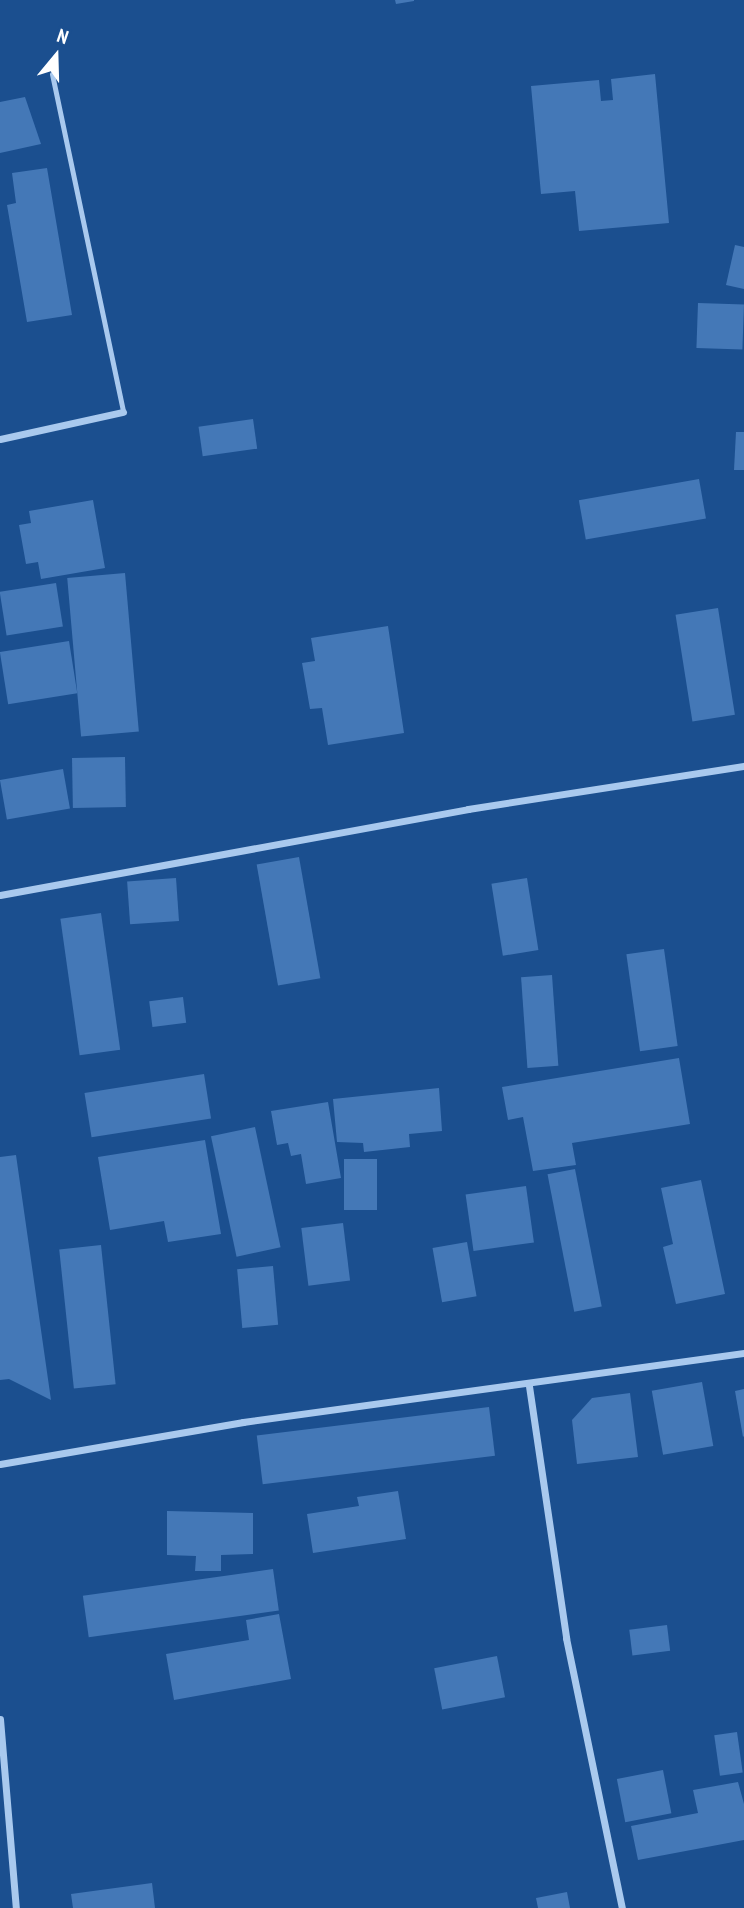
<!DOCTYPE html>
<html>
<head>
<meta charset="utf-8">
<style>
	body { margin:0 }
	#map { position:relative; width:744px; height:1908px; overflow:hidden; background:#1b4f8f; font-family:"PT Sans Narrow",sans-serif }
	div>[style] { position:absolute }
	.building>* { inset:0; background:#4478b7; transform-origin:0 0 }
	.lane>* { height:5px; margin:-2.5px; padding:0 2.5px; transform-origin:2.5px; border-radius:2.5px; background:#a9c9ee }
	.street>* { height:7px; margin:-3.5px; padding:0 3.5px; transform-origin:3.5px; border-radius:3.5px; background:#a9c9ee }
	span { translate:-50% -50%; white-space:nowrap; text-align:center; line-height:1.15; -webkit-text-stroke:7px #1b4f8f; paint-order:stroke }
	.north { position:absolute; left:21px; top:21px; width:70px; height:70px; -webkit-text-stroke:5px #1b4f8f; paint-order:stroke; rotate:19deg; font-size:19px; font-weight:700; line-height:28px; text-align:center; color:#fff }
	.north::after { content:''; display:block; margin:auto; width:24px; height:32px; background:#fff; clip-path:polygon(50% 0,100% 100%,50% 72%,0 100%) }
</style>
</head>
<body>
<div id="map">
	<div class="building">
		<i style="clip-path:polygon(395px 0,414px 0,414px 1px,396px 4px)"></i>
		<i style="clip-path:polygon(655px 74px,669px 223px,579px 231px,575px 191px,541px 194px,531px 86px,599px 80px,601px 101px,613px 100px,611px 79px)"></i>
		<i style="clip-path:polygon(25px 97px,41px 144px,0 153px,0 102px)"></i>
		<i style="clip-path:polygon(47px 168px,72px 315px,27px 322px,7px 205px,16px 203px,12px 173px)"></i>
		<i style="clip-path:polygon(735px 245px,744px 247px,744px 289px,726px 285px)"></i>
		<i style="left:698px;top:303px;width:46px;height:45px;rotate:2deg"></i>
		<i style="left:253px;top:419px;width:30px;height:55px;rotate:82deg"></i>
		<i style="clip-path:polygon(736px 432px,744px 432px,744px 470px,734px 470px)"></i>
		<i style="left:699px;top:479px;width:40px;height:122px;rotate:80deg"></i>
		<i style="clip-path:polygon(93px 500px,105px 568px,41px 579px,38px 562px,26px 564px,19px 525px,31px 523px,29px 511px)"></i>
		<i style="left:125px;top:573px;width:159px;height:58px;rotate:85deg"></i>
		<i style="left:56px;top:583px;width:44px;height:57px;rotate:81deg"></i>
		<i style="left:718px;top:608px;width:108px;height:43px;rotate:81deg"></i>
		<i style="clip-path:polygon(388px 626px,404px 733px,328px 745px,322px 708px,310px 709px,302px 663px,315px 661px,311px 638px)"></i>
		<i style="left:69px;top:641px;width:53px;height:70px;rotate:81deg"></i>
		<i style="left:125px;top:757px;width:50px;height:53px;rotate:89deg"></i>
		<i style="left:63px;top:769px;width:40px;height:64px;rotate:80deg"></i>
		<i style="left:299px;top:857px;width:123px;height:43px;rotate:80deg"></i>
		<i style="left:176px;top:878px;width:43px;height:49px;rotate:86deg"></i>
		<i style="left:527px;top:878px;width:73px;height:36px;rotate:81deg"></i>
		<i style="left:101px;top:913px;width:138px;height:41px;rotate:82deg"></i>
		<i style="left:664px;top:949px;width:98px;height:38px;rotate:82deg"></i>
		<i style="left:552px;top:975px;width:91px;height:31px;rotate:86deg"></i>
		<i style="left:183px;top:997px;width:26px;height:34px;rotate:83deg"></i>
		<i style="clip-path:polygon(679px 1058px,690px 1124px,572px 1143px,576px 1165px,533px 1171px,523px 1117px,508px 1120px,502px 1087px)"></i>
		<i style="left:204px;top:1074px;width:45px;height:121px;rotate:81deg"></i>
		<i style="clip-path:polygon(439px 1088px,442px 1131px,409px 1134px,410px 1147px,364px 1152px,363px 1143px,337px 1142px,333px 1099px)"></i>
		<i style="clip-path:polygon(328px 1102px,341px 1178px,306px 1184px,301px 1154px,291px 1156px,288px 1143px,277px 1145px,271px 1111px)"></i>
		<i style="left:255px;top:1127px;width:123px;height:45px;rotate:78deg"></i>
		<i style="clip-path:polygon(205px 1140px,221px 1234px,168px 1242px,164px 1221px,110px 1230px,98px 1157px)"></i>
		<i style="clip-path:polygon(16px 1155px,51px 1400px,9px 1379px,0 1380px,0 1157px)"></i>
		<i style="left:344px;top:1159px;width:33px;height:51px"></i>
		<i style="left:575px;top:1169px;width:140px;height:28px;rotate:79deg"></i>
		<i style="clip-path:polygon(701px 1180px,725px 1294px,676px 1304px,663px 1247px,673px 1244px,661px 1188px)"></i>
		<i style="left:526px;top:1186px;width:57px;height:61px;rotate:82deg"></i>
		<i style="left:343px;top:1223px;width:58px;height:42px;rotate:83deg"></i>
		<i style="left:467px;top:1242px;width:55px;height:35px;rotate:80deg"></i>
		<i style="left:101px;top:1245px;width:140px;height:42px;rotate:84deg"></i>
		<i style="left:273px;top:1266px;width:59px;height:36px;rotate:85deg"></i>
		<i style="left:702px;top:1382px;width:65px;height:51px;rotate:80deg"></i>
		<i style="clip-path:polygon(744px 1389px,744px 1436px,743px 1437px,735px 1391px)"></i>
		<i style="clip-path:polygon(630px 1393px,638px 1457px,577px 1464px,572px 1420px,592px 1398px)"></i>
		<i style="left:489px;top:1407px;width:49px;height:234px;rotate:83deg"></i>
		<i style="clip-path:polygon(398px 1491px,406px 1539px,313px 1553px,307px 1514px,359px 1506px,357px 1497px)"></i>
		<i style="clip-path:polygon(167px 1511px,253px 1513px,253px 1554px,221px 1555px,221px 1571px,195px 1571px,196px 1556px,167px 1555px)"></i>
		<i style="left:273px;top:1569px;width:42px;height:192px;rotate:82deg"></i>
		<i style="clip-path:polygon(279px 1614px,291px 1679px,174px 1700px,166px 1654px,249px 1640px,246px 1620px)"></i>
		<i style="left:667px;top:1625px;width:26px;height:38px;rotate:83deg"></i>
		<i style="left:497px;top:1656px;width:42px;height:64px;rotate:79deg"></i>
		<i style="left:737px;top:1732px;width:41px;height:23px;rotate:82deg"></i>
		<i style="left:663px;top:1770px;width:44px;height:47px;rotate:79deg"></i>
		<i style="clip-path:polygon(738px 1782px,744px 1804px,744px 1840px,638px 1860px,631px 1826px,698px 1813px,693px 1790px)"></i>
		<i style="clip-path:polygon(152px 1883px,155px 1908px,73px 1908px,71px 1894px)"></i>
		<i style="clip-path:polygon(567px 1892px,570px 1908px,538px 1908px,536px 1898px)"></i>
	</div>
	<div class="lane">
		<i style="left:52px;top:74px;width:345px;rotate:78.1deg"></i>
	</div>
	<div class="street">
		<i style="left:0;top:439px;width:126px;rotate:-12.4deg"></i>
		<i style="left:0;top:895px;width:476px;rotate:-10.4deg"></i>
		<i style="left:468px;top:809px;width:279px;rotate:-8.9deg"></i>
		<i style="left:529px;top:1386px;width:255px;rotate:81.6deg"></i>
		<i style="left:566px;top:1638px;width:276px;rotate:78.3deg"></i>
		<i style="left:0;top:1464px;width:247px;rotate:-9.8deg"></i>
		<i style="left:243px;top:1422px;width:506px;rotate:-7.84deg"></i>
		<i style="left:0;top:1719px;width:190px;rotate:85.2deg"></i>
	</div>
	<div class="north">N</div>
</div>
</body>
</html>
